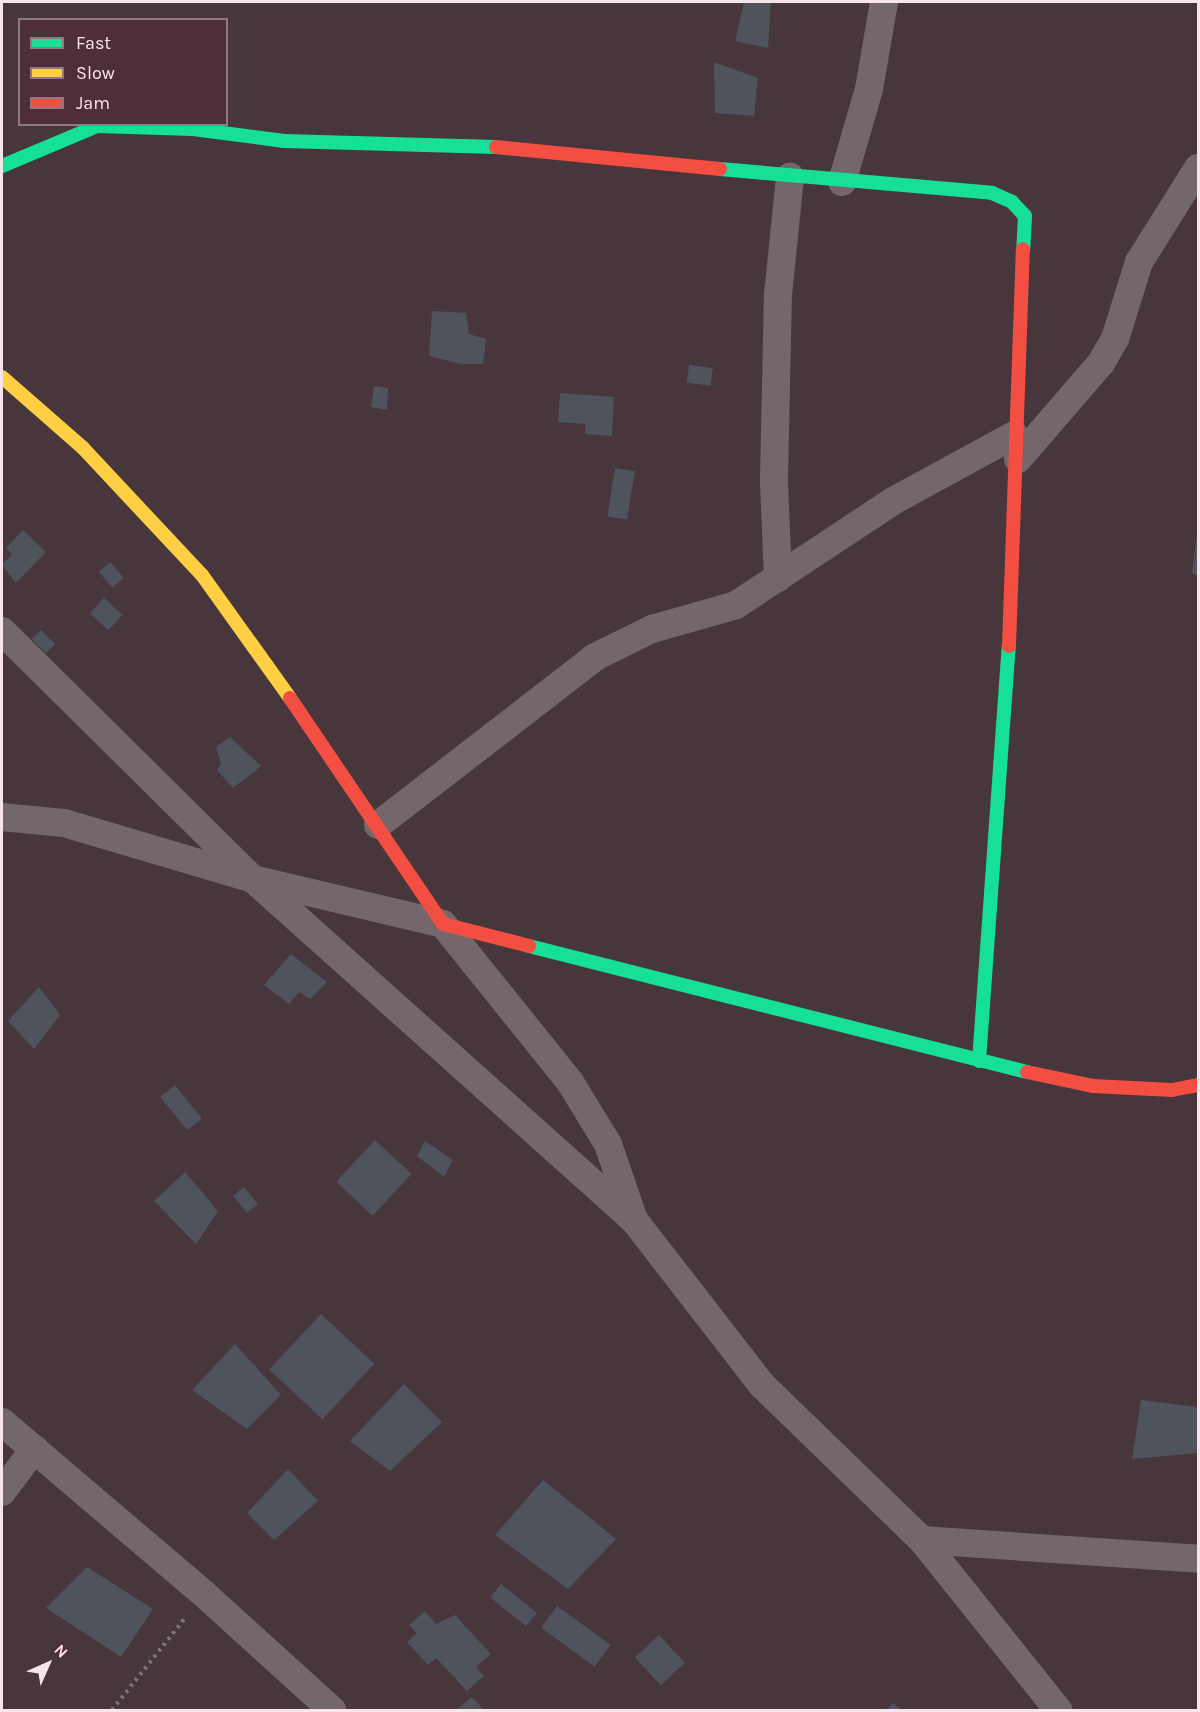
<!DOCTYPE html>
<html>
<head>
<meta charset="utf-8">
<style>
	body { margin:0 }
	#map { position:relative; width:1200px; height:1712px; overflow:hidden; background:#47363c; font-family:Karla,sans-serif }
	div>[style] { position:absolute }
	.building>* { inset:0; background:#4e535c; transform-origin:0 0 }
	.path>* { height:4px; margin-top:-2px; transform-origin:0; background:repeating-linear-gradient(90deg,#7e7277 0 3px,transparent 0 7.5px) }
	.street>* { height:28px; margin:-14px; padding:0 14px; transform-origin:14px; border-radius:14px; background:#74676c }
	.fast>* { height:14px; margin:-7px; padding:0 7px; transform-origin:7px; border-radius:7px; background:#16e098 }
	.slow>* { height:14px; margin:-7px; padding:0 7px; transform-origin:7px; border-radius:7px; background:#ffcf43 }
	.jam>* { height:14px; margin:-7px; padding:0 7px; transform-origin:7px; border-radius:7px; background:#f24e42 }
	span { translate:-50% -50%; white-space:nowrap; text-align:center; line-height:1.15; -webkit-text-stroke:5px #4f2e3b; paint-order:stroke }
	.frame { position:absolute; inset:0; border:3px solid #fae4eb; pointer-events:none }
	.legend { position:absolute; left:18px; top:18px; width:210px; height:108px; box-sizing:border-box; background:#4f2e3b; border:2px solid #937781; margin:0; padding:8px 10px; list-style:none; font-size:18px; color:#fae4eb }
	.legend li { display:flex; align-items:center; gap:12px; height:30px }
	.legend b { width:30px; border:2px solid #937781 }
	.north { position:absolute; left:18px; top:1634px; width:60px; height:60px; -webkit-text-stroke:4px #4f2e3b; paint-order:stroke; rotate:45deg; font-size:16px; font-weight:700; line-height:24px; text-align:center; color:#fae4eb }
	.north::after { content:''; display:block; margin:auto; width:21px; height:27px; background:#fae4eb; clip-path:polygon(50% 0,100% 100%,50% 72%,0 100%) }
</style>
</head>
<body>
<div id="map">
	<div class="building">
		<i style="clip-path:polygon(744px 2px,771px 2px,768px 48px,735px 41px)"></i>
		<i style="clip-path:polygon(714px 62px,758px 78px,754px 116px,715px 113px)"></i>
		<i style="clip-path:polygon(432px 311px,466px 313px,469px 334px,486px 339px,483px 364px,461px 364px,429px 356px)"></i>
		<i style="left:689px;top:365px;width:24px;height:18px;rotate:7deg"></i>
		<i style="clip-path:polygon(374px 386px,388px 388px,387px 410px,371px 407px)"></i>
		<i style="clip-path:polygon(560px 393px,614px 397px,612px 436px,585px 434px,585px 424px,558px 422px)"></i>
		<i style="left:615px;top:468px;width:20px;height:49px;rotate:9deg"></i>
		<i style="clip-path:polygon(23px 530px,46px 552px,16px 583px,2px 565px,12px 554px,6px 548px)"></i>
		<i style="clip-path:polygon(1197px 535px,1198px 535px,1198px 576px,1192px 573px)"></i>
		<i style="left:110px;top:562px;width:21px;height:15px;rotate:49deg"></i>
		<i style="left:104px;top:598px;width:25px;height:21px;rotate:42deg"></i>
		<i style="left:41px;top:630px;width:20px;height:13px;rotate:45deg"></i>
		<i style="clip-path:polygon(230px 737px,261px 766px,233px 788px,217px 770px,221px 763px,216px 747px)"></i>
		<i style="clip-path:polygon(291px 954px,327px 982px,310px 999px,299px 992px,289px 1004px,264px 985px)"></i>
		<i style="clip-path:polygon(39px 987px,60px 1015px,34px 1049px,8px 1021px)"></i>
		<i style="left:175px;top:1085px;width:43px;height:19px;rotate:51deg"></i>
		<i style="left:375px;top:1140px;width:50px;height:57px;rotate:43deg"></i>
		<i style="clip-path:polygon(425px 1141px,453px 1160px,444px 1177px,417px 1156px)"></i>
		<i style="clip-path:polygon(185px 1172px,218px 1211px,196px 1244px,154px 1201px)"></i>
		<i style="left:244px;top:1187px;width:22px;height:14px;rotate:51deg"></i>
		<i style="left:321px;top:1314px;width:73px;height:76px;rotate:43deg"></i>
		<i style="clip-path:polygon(235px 1344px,281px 1395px,247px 1429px,192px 1390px)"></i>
		<i style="clip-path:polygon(404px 1384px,442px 1422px,390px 1471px,350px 1441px)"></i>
		<i style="clip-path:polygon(1141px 1400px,1198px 1407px,1198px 1453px,1132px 1459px)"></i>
		<i style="clip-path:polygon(288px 1469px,318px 1501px,274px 1540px,247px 1513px)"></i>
		<i style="clip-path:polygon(543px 1480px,616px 1539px,568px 1589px,495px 1535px)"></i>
		<i style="clip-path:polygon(87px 1567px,153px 1609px,121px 1657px,46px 1608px)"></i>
		<i style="left:501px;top:1584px;width:46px;height:17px;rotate:39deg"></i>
		<i style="left:557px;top:1606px;width:66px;height:27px;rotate:36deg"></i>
		<i style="clip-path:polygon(425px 1611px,436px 1624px,455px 1615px,491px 1654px,476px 1667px,484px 1676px,467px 1691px,436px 1658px,428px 1665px,407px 1642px,417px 1633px,409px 1625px)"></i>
		<i style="left:659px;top:1635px;width:38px;height:33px;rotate:47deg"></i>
		<i style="clip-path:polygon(472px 1697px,484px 1710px,456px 1710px)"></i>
		<i style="clip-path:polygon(893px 1703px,902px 1710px,886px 1710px)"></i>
	</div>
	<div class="path">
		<i style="left:112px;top:1710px;width:119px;rotate:-51.5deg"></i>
	</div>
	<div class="street">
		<i style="left:842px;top:182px;width:97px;rotate:-73.8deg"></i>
		<i style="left:869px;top:89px;width:88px;rotate:-80.2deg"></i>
		<i style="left:1018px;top:459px;width:127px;rotate:-49.2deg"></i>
		<i style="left:1101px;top:363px;width:28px;rotate:-60deg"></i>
		<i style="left:1115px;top:339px;width:81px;rotate:-72.7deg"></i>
		<i style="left:1139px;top:262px;width:111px;rotate:-57.9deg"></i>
		<i style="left:778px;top:578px;width:97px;rotate:-92.4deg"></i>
		<i style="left:774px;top:481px;width:186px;rotate:-88.8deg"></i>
		<i style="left:778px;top:295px;width:119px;rotate:-84.2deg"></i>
		<i style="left:2px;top:631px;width:353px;rotate:44.7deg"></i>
		<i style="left:253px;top:879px;width:511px;rotate:41.83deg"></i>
		<i style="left:2px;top:817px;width:62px;rotate:5.5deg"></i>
		<i style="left:64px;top:823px;width:197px;rotate:16.5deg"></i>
		<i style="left:253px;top:879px;width:195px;rotate:13.3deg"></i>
		<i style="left:443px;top:924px;width:203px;rotate:51.2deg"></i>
		<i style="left:570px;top:1082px;width:73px;rotate:58.5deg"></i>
		<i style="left:608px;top:1144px;width:80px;rotate:71.1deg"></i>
		<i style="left:634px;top:1220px;width:209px;rotate:52.2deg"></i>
		<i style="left:762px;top:1385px;width:223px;rotate:44.1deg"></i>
		<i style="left:922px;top:1540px;width:218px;rotate:51.3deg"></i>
		<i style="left:378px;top:825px;width:274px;rotate:-37.7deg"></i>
		<i style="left:595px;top:657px;width:64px;rotate:-26.2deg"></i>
		<i style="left:652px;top:629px;width:87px;rotate:-15.9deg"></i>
		<i style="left:736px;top:605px;width:188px;rotate:-33.5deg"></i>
		<i style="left:893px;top:501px;width:138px;rotate:-28.6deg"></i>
		<i style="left:2px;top:1422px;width:265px;rotate:40.4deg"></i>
		<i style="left:204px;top:1594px;width:173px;rotate:42.2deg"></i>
		<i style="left:2px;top:1492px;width:54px;rotate:-53.3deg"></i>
		<i style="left:922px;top:1540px;width:277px;rotate:3.9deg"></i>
	</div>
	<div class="fast">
		<i style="left:2px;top:166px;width:103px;rotate:-22.8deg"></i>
		<i style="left:97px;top:126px;width:96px;rotate:1.8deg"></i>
		<i style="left:193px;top:129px;width:92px;rotate:7.5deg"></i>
		<i style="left:284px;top:141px;width:212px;rotate:1.6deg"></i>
		<i style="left:720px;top:169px;width:273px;rotate:5deg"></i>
		<i style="left:992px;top:193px;width:22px;rotate:24deg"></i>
		<i style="left:1012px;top:202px;width:19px;rotate:47deg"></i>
		<i style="left:1025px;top:216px;width:33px;rotate:93deg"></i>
		<i style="left:529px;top:946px;width:514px;rotate:14.2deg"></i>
		<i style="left:979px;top:1061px;width:416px;rotate:-85.9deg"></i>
	</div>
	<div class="slow">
		<i style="left:2px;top:377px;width:108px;rotate:41.2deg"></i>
		<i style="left:83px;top:448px;width:174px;rotate:46.9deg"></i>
		<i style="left:202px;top:575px;width:151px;rotate:54.4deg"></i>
	</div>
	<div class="jam">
		<i style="left:496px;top:147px;width:225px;rotate:5.6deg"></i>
		<i style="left:1009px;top:646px;width:397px;rotate:-88deg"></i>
		<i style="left:290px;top:698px;width:273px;rotate:55.9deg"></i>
		<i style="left:443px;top:924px;width:89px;rotate:14.3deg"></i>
		<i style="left:1027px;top:1072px;width:67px;rotate:12deg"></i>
		<i style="left:1093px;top:1086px;width:79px;rotate:2.9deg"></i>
		<i style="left:1172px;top:1090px;width:26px;rotate:-11deg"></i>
	</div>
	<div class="frame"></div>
	<ul class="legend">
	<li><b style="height:8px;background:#16e098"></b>Fast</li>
	<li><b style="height:8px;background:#ffcf43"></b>Slow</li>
	<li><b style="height:8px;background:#f24e42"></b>Jam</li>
	</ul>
	<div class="north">N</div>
</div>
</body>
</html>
